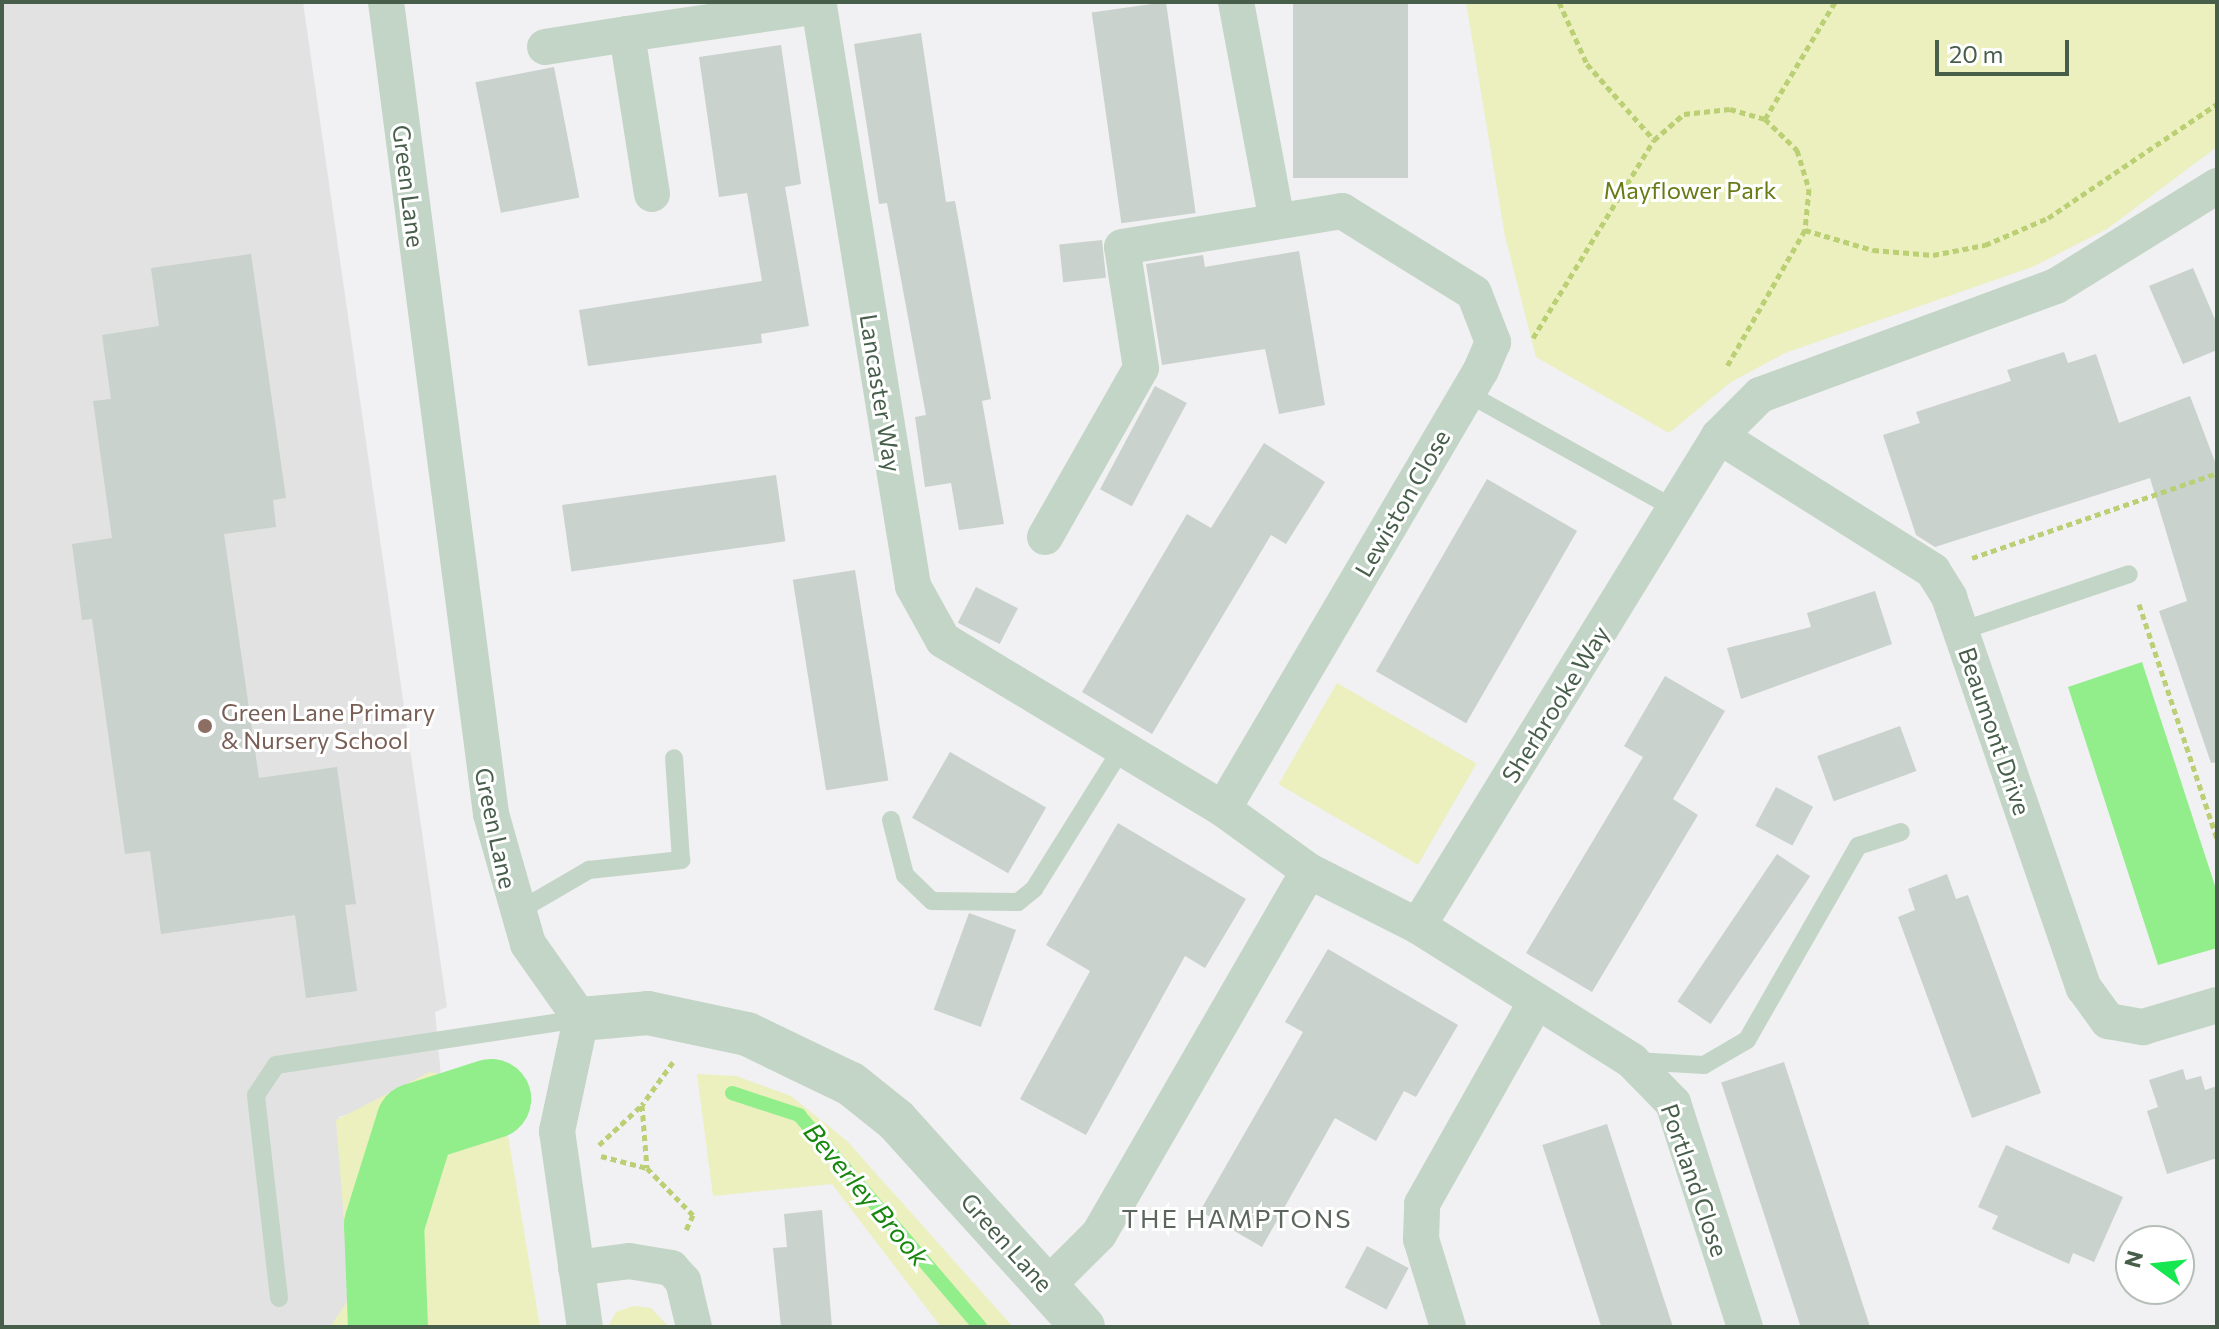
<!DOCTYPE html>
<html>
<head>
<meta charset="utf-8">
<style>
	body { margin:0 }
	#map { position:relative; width:2219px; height:1329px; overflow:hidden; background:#f1f0f2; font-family:Commissioner,sans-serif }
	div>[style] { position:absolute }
	.education>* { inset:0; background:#e2e2e3 }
	.green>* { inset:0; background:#ebf0be; transform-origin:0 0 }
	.water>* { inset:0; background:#92ee8a }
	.stream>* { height:14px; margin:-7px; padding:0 7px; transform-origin:7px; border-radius:7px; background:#92ee8a }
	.river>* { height:80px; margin:-40px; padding:0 40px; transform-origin:40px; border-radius:40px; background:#92ee8a }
	.building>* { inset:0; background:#c9d2cc; transform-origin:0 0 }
	.path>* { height:5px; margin-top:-2.5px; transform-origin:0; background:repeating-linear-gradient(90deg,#bbcf75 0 6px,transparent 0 10px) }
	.service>* { height:18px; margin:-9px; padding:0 9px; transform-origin:9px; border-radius:9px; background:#c3d5c6 }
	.minor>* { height:36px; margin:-18px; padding:0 18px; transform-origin:18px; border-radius:18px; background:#c3d5c6 }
	.tertiary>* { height:44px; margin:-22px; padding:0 22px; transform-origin:22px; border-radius:22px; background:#c3d5c6 }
	.dots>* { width:22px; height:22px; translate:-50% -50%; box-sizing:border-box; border:4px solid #fff; border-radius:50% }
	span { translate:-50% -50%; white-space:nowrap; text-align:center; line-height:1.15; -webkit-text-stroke:6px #fff; paint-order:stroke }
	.street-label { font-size:24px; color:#475e4b }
	.park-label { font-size:24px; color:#667b15 }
	.education-label { font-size:24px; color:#785e54 }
	.left { translate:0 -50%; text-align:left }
	.water-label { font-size:26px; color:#16870c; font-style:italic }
	.neighbourhood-label { font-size:26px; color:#5c655e; letter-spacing:2px }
	.frame { position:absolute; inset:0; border:4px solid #475e4b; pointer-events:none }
	.north { position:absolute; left:2115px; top:1225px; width:80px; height:80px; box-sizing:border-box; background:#fff; border:2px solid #b5bfb7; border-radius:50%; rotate:285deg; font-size:22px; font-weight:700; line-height:32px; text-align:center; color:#475e4b }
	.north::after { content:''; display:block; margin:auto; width:28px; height:36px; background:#16e64f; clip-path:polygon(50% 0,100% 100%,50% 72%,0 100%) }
	.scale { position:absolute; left:1935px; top:40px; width:134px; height:36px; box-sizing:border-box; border:4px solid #475e4b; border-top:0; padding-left:10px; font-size:24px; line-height:28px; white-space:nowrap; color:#475e4b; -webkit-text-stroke:6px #fff; paint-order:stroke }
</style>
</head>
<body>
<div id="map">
	<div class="education">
		<i style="clip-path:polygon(2px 2px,303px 2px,447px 1007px,435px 1012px,442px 1087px,339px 1117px,352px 1298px,342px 1327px,2px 1327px)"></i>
	</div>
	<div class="green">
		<i style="clip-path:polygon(1466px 2px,2217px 2px,2217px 147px,2107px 229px,2032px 267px,1785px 353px,1731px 382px,1669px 433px,1536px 357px,1505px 236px)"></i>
		<i style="left:1337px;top:683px;width:161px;height:117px;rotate:30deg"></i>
		<i style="clip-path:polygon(430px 1072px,500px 1088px,540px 1327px,330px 1327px,350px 1297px,336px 1120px)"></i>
		<i style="clip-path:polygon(697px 1074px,736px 1076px,791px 1096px,847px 1141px,1013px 1327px,941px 1327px,832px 1184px,713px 1196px)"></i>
		<i style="clip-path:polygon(633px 1306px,651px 1308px,669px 1327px,608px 1327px,616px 1312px)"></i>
	</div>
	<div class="water">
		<i style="clip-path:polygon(2142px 662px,2217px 892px,2217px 948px,2158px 965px,2068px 687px)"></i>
	</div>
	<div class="stream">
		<i style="left:732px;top:1093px;width:71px;rotate:18.2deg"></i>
		<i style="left:799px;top:1115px;width:279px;rotate:49.5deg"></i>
	</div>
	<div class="river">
		<i style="left:388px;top:1327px;width:102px;rotate:-92.2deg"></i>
		<i style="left:384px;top:1225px;width:107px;rotate:-72.6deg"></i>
		<i style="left:416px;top:1123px;width:79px;rotate:-17.7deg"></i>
	</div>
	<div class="building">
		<i style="left:1166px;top:2px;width:213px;height:75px;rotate:82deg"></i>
		<i style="left:1293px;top:2px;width:115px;height:176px"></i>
		<i style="clip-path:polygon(921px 33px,946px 202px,955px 201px,991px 399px,982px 401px,1004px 524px,959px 530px,951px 483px,925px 487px,915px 417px,926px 415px,887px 203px,879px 204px,854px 44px)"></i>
		<i style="clip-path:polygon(781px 45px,801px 184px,785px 187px,809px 326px,761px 334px,762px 343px,588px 366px,579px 310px,762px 281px,747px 193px,719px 197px,699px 57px)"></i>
		<i style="left:554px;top:67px;width:133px;height:80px;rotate:79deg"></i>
		<i style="left:1102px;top:240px;width:38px;height:43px;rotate:84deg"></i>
		<i style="clip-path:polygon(1299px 251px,1325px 405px,1279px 414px,1265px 349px,1162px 365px,1146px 264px,1203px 255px,1205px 267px)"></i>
		<i style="clip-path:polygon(251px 254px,286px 498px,273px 500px,276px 527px,224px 534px,259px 778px,337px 767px,356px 904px,345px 905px,357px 991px,306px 998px,295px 915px,161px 934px,150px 851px,125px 854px,92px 619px,82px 620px,72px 544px,112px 538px,93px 401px,111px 399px,102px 335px,159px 326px,151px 268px)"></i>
		<i style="clip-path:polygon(2193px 268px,2217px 324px,2217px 350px,2183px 364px,2149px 286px)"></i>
		<i style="clip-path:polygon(2064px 352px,2068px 363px,2096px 354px,2119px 423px,2190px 396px,2217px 467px,2217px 762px,2211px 763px,2159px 611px,2187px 601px,2150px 478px,1935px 547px,1916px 535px,1883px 435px,1920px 423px,1916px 412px,2011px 381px,2007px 370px)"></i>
		<i style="left:1155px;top:386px;width:36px;height:117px;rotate:28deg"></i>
		<i style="clip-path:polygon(1264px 443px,1325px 482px,1286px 544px,1271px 535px,1152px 734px,1082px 692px,1187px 514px,1211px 528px)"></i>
		<i style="left:776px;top:475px;width:67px;height:216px;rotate:82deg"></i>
		<i style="left:1487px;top:479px;width:104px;height:222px;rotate:30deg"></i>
		<i style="left:855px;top:570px;width:213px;height:63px;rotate:81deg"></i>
		<i style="left:976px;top:587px;width:47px;height:40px;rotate:27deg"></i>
		<i style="clip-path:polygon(1875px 591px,1892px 644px,1741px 699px,1727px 648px,1811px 627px,1807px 613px)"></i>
		<i style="clip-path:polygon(1665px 676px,1725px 711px,1673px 799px,1698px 815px,1592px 992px,1526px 953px,1643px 757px,1624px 746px)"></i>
		<i style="left:1900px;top:726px;width:48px;height:88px;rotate:70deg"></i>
		<i style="left:950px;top:752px;width:111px;height:76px;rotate:30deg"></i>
		<i style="left:1776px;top:787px;width:42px;height:44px;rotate:28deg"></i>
		<i style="clip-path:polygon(1118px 823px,1246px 899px,1205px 968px,1185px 956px,1086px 1135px,1020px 1099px,1090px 971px,1046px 945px)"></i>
		<i style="left:1777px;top:854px;width:40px;height:178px;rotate:34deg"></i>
		<i style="clip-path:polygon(1947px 874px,1956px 899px,1968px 895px,2041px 1093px,1972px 1118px,1898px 917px,1915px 910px,1908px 889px)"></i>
		<i style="left:969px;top:913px;width:50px;height:103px;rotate:20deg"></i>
		<i style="clip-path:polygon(1328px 949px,1458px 1025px,1416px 1097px,1404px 1091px,1376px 1141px,1335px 1118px,1262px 1247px,1200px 1211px,1303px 1032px,1285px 1022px)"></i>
		<i style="left:1784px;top:1062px;width:279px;height:66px;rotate:72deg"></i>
		<i style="clip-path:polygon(2183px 1069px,2186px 1080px,2201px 1076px,2205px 1090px,2217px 1086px,2217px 1158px,2167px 1174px,2147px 1111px,2158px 1107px,2149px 1080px)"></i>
		<i style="left:1607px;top:1124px;width:214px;height:68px;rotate:72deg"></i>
		<i style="clip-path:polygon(2006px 1145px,2123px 1197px,2094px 1262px,2073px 1253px,2069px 1264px,1992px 1229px,1998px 1216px,1978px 1207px)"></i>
		<i style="clip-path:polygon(822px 1210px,832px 1327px,781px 1327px,773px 1248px,787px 1247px,784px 1214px)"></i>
		<i style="left:1367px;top:1246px;width:47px;height:47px;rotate:28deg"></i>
	</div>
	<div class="path">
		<i style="left:1559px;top:2px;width:68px;rotate:65.7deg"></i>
		<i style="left:1587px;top:64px;width:101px;rotate:48.6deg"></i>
		<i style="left:1765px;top:119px;width:136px;rotate:-59.1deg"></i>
		<i style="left:1805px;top:230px;width:71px;rotate:16.4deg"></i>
		<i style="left:1873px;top:250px;width:60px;rotate:4.8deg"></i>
		<i style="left:1933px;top:255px;width:53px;rotate:-10.9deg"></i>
		<i style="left:1985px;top:245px;width:69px;rotate:-23.2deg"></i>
		<i style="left:2048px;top:218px;width:204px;rotate:-34deg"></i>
		<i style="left:1533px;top:338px;width:232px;rotate:-58.6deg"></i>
		<i style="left:1654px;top:140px;width:40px;rotate:-41deg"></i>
		<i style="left:1684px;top:114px;width:46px;rotate:-6.2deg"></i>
		<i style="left:1730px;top:109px;width:36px;rotate:16deg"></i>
		<i style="left:1765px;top:119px;width:45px;rotate:44.1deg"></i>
		<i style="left:1797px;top:150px;width:41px;rotate:72.9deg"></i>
		<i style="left:1809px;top:189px;width:41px;rotate:95.6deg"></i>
		<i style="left:1805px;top:230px;width:157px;rotate:119.8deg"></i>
		<i style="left:1972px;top:558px;width:259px;rotate:-19.1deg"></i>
		<i style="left:2139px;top:604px;width:247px;rotate:71.6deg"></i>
		<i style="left:673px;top:1062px;width:53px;rotate:125.8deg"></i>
		<i style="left:642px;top:1105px;width:63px;rotate:85.5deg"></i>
		<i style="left:647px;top:1168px;width:66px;rotate:45.6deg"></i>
		<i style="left:693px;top:1215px;width:17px;rotate:115deg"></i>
		<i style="left:599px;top:1145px;width:57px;rotate:-42.9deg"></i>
		<i style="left:601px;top:1156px;width:48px;rotate:14.6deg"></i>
	</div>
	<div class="service">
		<i style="left:1467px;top:393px;width:238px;rotate:29.1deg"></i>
		<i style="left:1961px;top:631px;width:177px;rotate:-18.7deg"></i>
		<i style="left:891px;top:820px;width:57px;rotate:75.7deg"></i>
		<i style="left:905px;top:875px;width:37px;rotate:44deg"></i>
		<i style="left:932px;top:901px;width:86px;rotate:0.7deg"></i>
		<i style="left:1018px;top:902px;width:21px;rotate:-39deg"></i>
		<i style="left:1034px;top:889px;width:166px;rotate:-58deg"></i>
		<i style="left:515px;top:913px;width:86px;rotate:-30.2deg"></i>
		<i style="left:589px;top:870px;width:93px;rotate:-6.2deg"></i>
		<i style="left:681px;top:860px;width:102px;rotate:-93.9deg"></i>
		<i style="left:1635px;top:1061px;width:69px;rotate:3.3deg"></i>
		<i style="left:1704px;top:1065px;width:50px;rotate:-30.2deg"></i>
		<i style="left:1747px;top:1040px;width:224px;rotate:-60.2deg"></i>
		<i style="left:1858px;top:846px;width:45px;rotate:-18deg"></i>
		<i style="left:279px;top:1298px;width:204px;rotate:-96.5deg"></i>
		<i style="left:256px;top:1095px;width:36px;rotate:-56deg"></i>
		<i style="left:276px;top:1065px;width:308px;rotate:-8.6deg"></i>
	</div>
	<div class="minor">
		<i style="left:386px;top:2px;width:819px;rotate:82.63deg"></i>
		<i style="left:491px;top:814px;width:135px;rotate:74.1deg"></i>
		<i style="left:528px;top:944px;width:92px;rotate:54.8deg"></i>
		<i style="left:581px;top:1019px;width:115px;rotate:102.1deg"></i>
		<i style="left:557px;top:1131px;width:198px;rotate:81.9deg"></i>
		<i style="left:1236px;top:2px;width:218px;rotate:79.4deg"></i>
		<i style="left:545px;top:47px;width:83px;rotate:-9deg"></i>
		<i style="left:652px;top:194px;width:162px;rotate:-98.9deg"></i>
		<i style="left:627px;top:34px;width:194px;rotate:-8.3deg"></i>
		<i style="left:819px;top:6px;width:588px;rotate:80.79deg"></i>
		<i style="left:913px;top:586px;width:62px;rotate:60.9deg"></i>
		<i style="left:943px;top:640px;width:327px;rotate:31.1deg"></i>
		<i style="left:1719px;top:436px;width:253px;rotate:32.2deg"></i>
		<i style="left:1933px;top:571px;width:31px;rotate:58deg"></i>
		<i style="left:1949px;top:597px;width:414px;rotate:71deg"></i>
		<i style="left:2084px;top:988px;width:41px;rotate:54deg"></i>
		<i style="left:2108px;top:1021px;width:36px;rotate:10deg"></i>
		<i style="left:2143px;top:1027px;width:77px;rotate:-16.6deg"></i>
		<i style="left:1045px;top:537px;width:194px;rotate:-60.4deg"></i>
		<i style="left:1141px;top:368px;width:122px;rotate:-98.9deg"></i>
		<i style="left:1122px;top:247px;width:223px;rotate:-9.3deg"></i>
		<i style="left:1342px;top:211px;width:155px;rotate:31.8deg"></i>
		<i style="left:1474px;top:293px;width:53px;rotate:68.8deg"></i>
		<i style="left:1493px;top:342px;width:30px;rotate:113deg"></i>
		<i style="left:1481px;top:370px;width:509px;rotate:120.44deg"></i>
		<i style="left:1223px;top:809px;width:106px;rotate:35.8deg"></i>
		<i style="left:1418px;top:926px;width:253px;rotate:32.2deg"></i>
		<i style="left:1632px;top:1061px;width:59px;rotate:45.7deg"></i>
		<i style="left:1673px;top:1103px;width:235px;rotate:72.2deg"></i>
		<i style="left:576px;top:1268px;width:53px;rotate:-7.5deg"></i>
		<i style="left:629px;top:1261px;width:43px;rotate:9.5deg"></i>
		<i style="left:671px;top:1268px;width:18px;rotate:47deg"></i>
		<i style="left:683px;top:1281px;width:47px;rotate:76.6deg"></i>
		<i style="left:1047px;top:1286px;width:74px;rotate:-45deg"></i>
		<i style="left:1099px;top:1234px;width:419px;rotate:-60deg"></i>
		<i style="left:1309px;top:871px;width:122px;rotate:26.8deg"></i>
		<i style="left:1418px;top:926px;width:575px;rotate:-58.44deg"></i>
		<i style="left:1719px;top:436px;width:58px;rotate:-45deg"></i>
		<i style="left:1760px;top:395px;width:315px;rotate:-20.2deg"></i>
		<i style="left:2056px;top:286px;width:190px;rotate:-31.8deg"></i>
		<i style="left:1448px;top:1327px;width:92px;rotate:-107.1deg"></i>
		<i style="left:1421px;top:1239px;width:35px;rotate:-88deg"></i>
		<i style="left:1422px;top:1204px;width:228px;rotate:-60.6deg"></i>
	</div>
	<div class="tertiary">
		<i style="left:581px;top:1019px;width:67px;rotate:-5.1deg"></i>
		<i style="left:648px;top:1013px;width:101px;rotate:12deg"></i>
		<i style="left:747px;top:1034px;width:115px;rotate:25.7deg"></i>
		<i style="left:851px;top:1084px;width:58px;rotate:38.7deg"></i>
		<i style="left:896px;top:1120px;width:279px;rotate:47.9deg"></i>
	</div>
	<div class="dots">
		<i style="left:205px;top:726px;background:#8d6e63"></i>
	</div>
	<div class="street-label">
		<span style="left:409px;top:186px;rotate:83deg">Green Lane</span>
		<span style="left:881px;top:393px;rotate:81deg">Lancaster Way</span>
		<span style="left:1402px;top:503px;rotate:-60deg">Lewiston Close</span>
		<span style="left:1555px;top:704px;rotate:-58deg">Sherbrooke Way</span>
		<span style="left:1995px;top:731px;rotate:71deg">Beaumont Drive</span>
		<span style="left:496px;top:828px;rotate:78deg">Green Lane</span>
		<span style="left:1695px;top:1180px;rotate:71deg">Portland Close</span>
		<span style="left:1007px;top:1242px;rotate:48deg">Green Lane</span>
	</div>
	<div class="park-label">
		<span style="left:1690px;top:190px">Mayflower Park</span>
	</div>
	<div class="education-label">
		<span class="left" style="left:221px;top:726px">Green Lane Primary<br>&amp; Nursery School</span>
	</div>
	<div class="water-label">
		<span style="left:867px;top:1194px;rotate:50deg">Beverley Brook</span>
	</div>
	<div class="neighbourhood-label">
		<span style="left:1237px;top:1218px">THE HAMPTONS</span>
	</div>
	<div class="frame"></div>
	<div class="north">N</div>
	<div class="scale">20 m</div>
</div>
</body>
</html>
